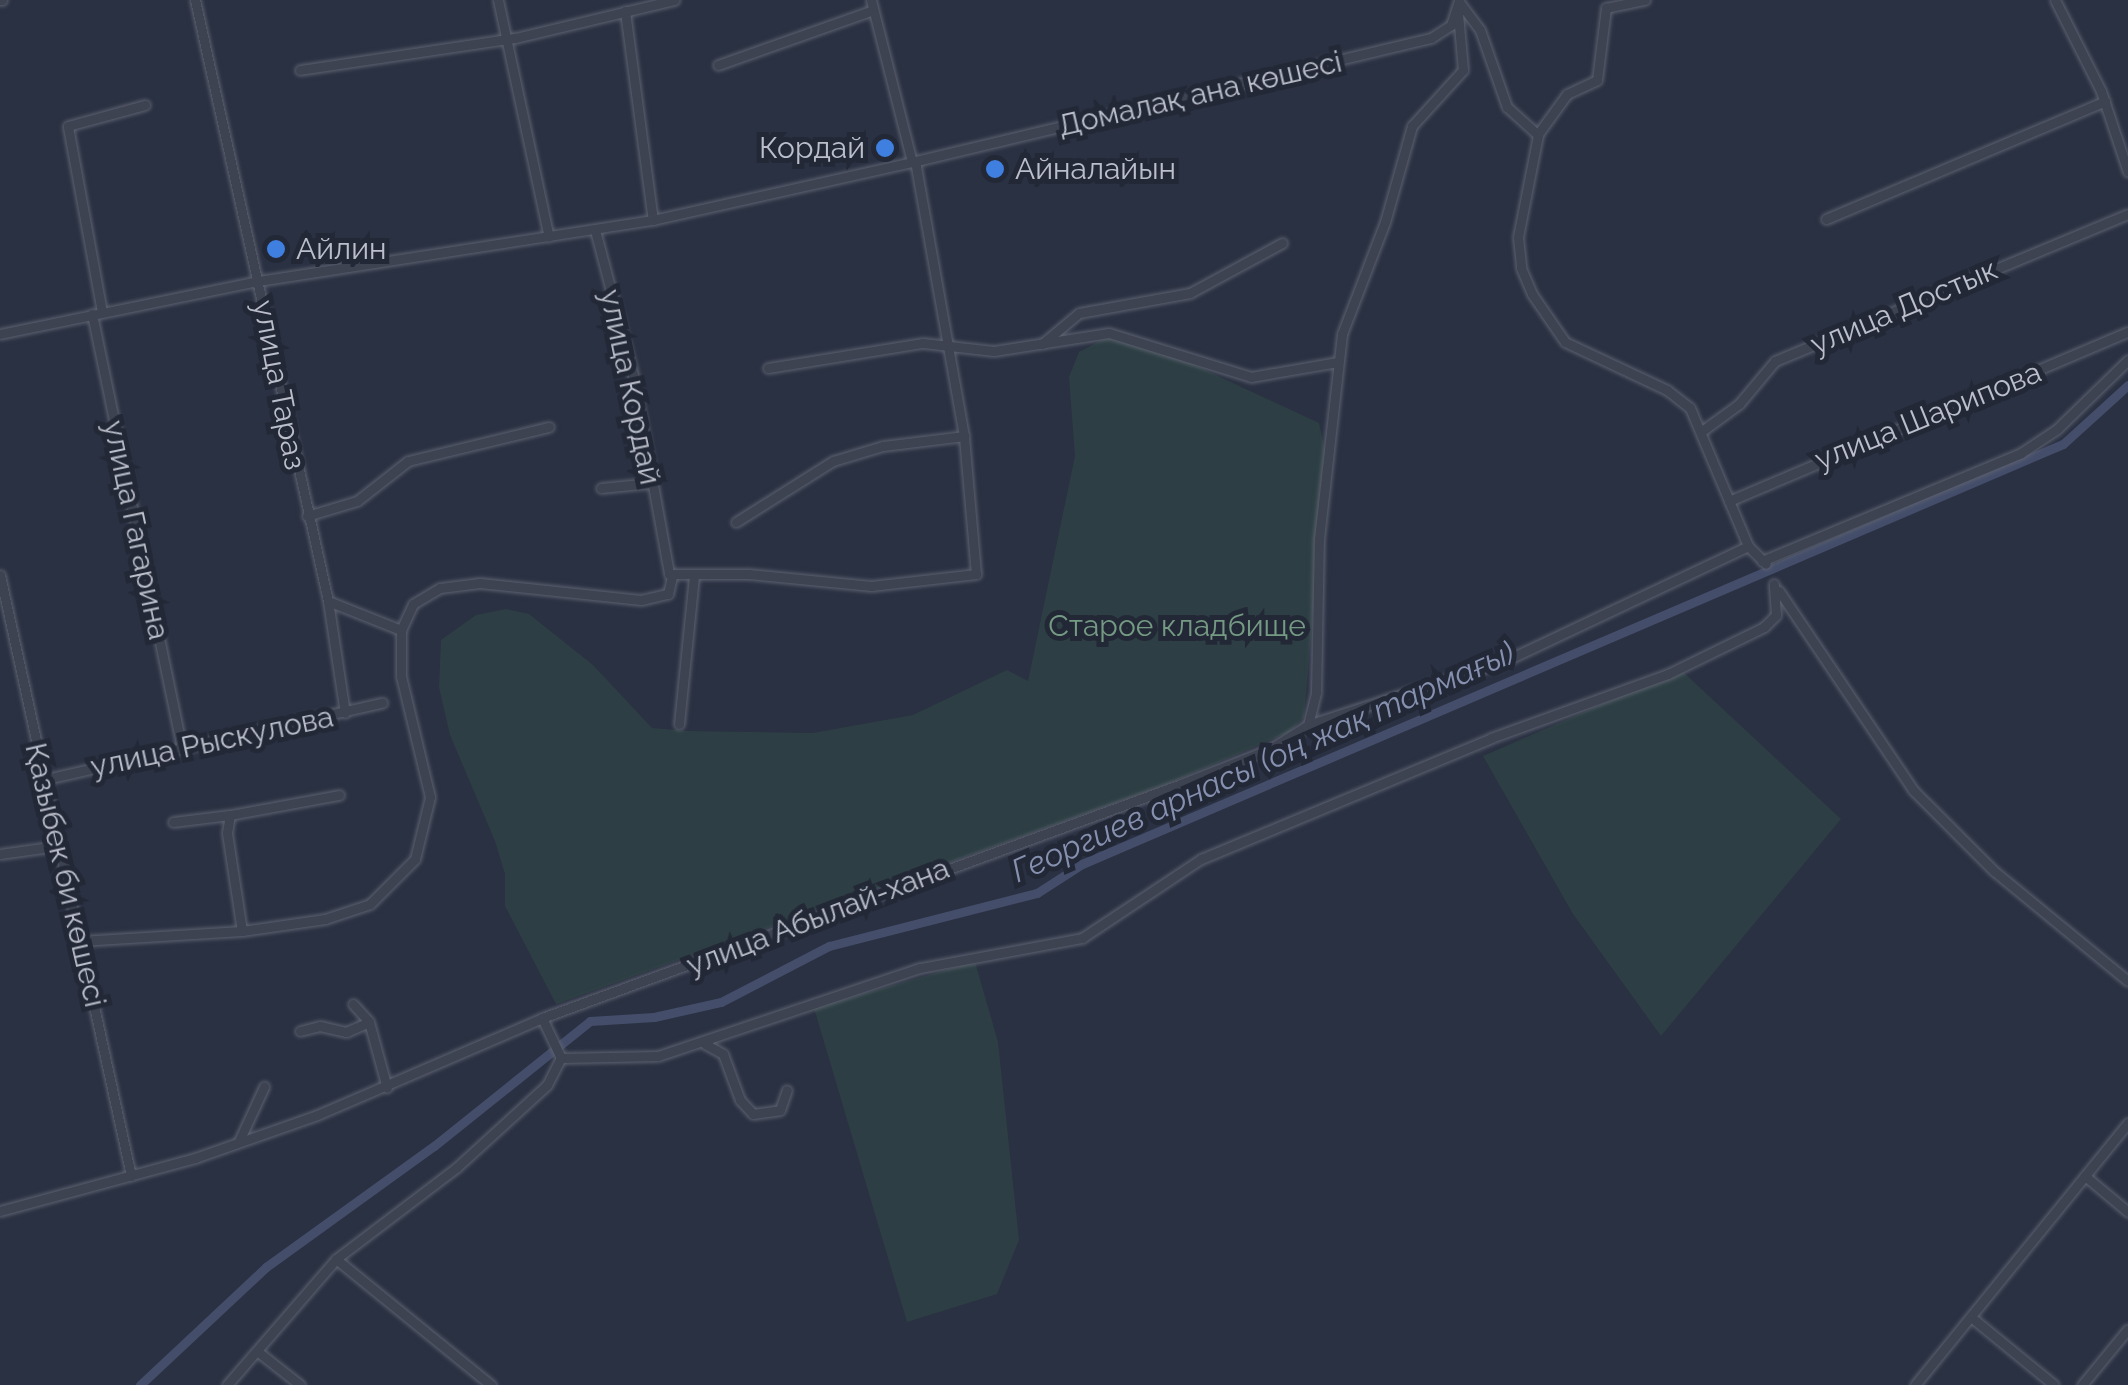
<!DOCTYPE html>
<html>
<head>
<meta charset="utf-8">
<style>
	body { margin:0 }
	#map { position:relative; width:2128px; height:1385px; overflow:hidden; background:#2a3142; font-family:Raleway,sans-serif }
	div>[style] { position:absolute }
	.green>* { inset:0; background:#2d3f44 }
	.canal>* { height:9px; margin:-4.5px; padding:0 4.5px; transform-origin:4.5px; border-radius:4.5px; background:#444e6b }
	.roads { filter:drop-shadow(0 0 2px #5c616f) drop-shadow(0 0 2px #5c616f) }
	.minor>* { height:9px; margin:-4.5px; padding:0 4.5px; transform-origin:4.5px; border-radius:4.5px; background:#3e4352 }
	.dots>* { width:28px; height:28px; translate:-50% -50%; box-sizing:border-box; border:5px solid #232837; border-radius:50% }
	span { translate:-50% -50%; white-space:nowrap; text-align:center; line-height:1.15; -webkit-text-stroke:10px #232837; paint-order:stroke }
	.street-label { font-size:30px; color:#bbbfcb }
	.poi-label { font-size:30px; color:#bbbfcb }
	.right { translate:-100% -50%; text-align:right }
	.left { translate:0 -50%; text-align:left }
	.park-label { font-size:30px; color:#759a83 }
	.water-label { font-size:32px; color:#8691b0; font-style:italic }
</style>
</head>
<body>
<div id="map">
	<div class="green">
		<i style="clip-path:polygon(1106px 338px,1162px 350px,1319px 423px,1326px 455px,1304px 717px,1289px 732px,1165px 785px,556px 1004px,505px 906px,505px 874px,495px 841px,450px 735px,439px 687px,441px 640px,476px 615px,506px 609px,529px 614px,593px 665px,652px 728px,688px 731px,813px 733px,913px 715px,1007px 670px,1028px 681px,1075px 456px,1069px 377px,1079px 352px)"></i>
		<i style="clip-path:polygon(1681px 670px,1841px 819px,1661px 1036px,1573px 914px,1483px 756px)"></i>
		<i style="clip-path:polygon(975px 962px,998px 1042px,1019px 1240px,997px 1294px,907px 1322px,814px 1008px)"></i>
	</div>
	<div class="canal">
		<i style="left:140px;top:1385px;width:173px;rotate:-43.1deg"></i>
		<i style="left:266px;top:1267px;width:207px;rotate:-35.8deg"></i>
		<i style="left:434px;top:1146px;width:200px;rotate:-38.7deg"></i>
		<i style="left:590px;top:1021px;width:64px;rotate:-3.6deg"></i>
		<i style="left:654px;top:1017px;width:69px;rotate:-12.6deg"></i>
		<i style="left:721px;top:1002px;width:122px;rotate:-27.4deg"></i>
		<i style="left:829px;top:946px;width:215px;rotate:-14.3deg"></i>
		<i style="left:1037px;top:893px;width:54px;rotate:-32.8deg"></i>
		<i style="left:1082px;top:864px;width:1067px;rotate:-23.18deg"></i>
		<i style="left:2063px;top:444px;width:88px;rotate:-42.2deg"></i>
	</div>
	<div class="roads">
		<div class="minor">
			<i style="left:0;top:0;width:2px"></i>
			<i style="left:195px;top:0;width:616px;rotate:77.52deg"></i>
			<i style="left:328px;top:601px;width:113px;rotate:81.4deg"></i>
			<i style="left:498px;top:0;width:242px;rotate:77.9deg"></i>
			<i style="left:871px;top:0;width:167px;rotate:75.8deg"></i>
			<i style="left:2055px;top:0;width:102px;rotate:63.2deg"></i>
			<i style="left:2101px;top:91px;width:85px;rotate:71.6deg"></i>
			<i style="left:1459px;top:2px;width:35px;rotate:53deg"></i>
			<i style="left:1480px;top:30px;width:82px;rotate:70.7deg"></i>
			<i style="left:1507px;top:107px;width:42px;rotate:42.1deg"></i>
			<i style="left:1538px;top:135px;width:104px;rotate:101.1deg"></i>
			<i style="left:1518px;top:237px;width:31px;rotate:84deg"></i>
			<i style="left:1521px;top:268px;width:28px;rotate:67deg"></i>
			<i style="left:1532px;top:294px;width:58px;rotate:55.5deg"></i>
			<i style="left:1565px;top:342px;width:113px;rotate:25.2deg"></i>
			<i style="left:1667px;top:390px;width:29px;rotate:38deg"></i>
			<i style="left:1690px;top:408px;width:150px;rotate:67.2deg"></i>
			<i style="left:1748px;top:546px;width:25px;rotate:45deg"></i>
			<i style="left:625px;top:11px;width:211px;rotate:82.4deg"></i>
			<i style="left:718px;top:65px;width:164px;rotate:-19.5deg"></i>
			<i style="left:300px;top:70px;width:217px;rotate:-8.5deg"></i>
			<i style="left:515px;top:38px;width:164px;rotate:-13.4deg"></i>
			<i style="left:1538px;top:134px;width:49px;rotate:-54.1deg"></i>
			<i style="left:1567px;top:94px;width:33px;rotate:-25deg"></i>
			<i style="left:1597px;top:80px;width:73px;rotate:-82.9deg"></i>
			<i style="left:1606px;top:8px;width:40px;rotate:-12deg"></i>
			<i style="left:1826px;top:219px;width:303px;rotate:-22.9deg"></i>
			<i style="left:595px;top:230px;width:150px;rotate:75.3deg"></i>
			<i style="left:633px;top:375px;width:202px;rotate:79.7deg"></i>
			<i style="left:669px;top:574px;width:80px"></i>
			<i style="left:749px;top:574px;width:123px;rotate:5.6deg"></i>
			<i style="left:871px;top:586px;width:106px;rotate:-6.5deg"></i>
			<i style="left:976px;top:574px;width:139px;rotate:-95deg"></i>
			<i style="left:964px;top:436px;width:279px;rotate:-100.1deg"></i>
			<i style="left:102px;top:312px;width:189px;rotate:-100.4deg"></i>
			<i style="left:68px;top:126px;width:80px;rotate:-15.3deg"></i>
			<i style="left:92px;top:314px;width:442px;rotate:78.3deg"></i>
			<i style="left:0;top:334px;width:263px;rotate:-11.6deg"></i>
			<i style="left:258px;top:281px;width:400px;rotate:-8.8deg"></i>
			<i style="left:653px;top:220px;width:265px;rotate:-12.6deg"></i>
			<i style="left:912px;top:162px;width:534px;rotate:-13.44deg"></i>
			<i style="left:1431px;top:38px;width:24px;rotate:-33deg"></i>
			<i style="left:1451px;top:25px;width:26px;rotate:-72deg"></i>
			<i style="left:1042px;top:344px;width:48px;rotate:-40deg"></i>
			<i style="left:1079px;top:313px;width:113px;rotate:-10.2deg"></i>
			<i style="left:1190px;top:293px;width:105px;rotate:-28.5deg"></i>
			<i style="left:768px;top:368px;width:157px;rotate:-9.2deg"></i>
			<i style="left:923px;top:343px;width:71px;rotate:6.4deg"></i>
			<i style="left:994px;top:351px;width:116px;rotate:-8.9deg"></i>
			<i style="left:1109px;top:333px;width:149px;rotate:17.2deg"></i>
			<i style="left:1251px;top:377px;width:88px;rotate:-9.8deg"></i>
			<i style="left:1702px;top:431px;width:46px;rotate:-36.1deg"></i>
			<i style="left:1739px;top:404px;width:56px;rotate:-50.1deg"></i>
			<i style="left:1775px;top:361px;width:382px;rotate:-22.6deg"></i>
			<i style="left:601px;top:488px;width:50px;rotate:-5.7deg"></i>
			<i style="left:1729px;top:501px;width:433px;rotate:-23deg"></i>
			<i style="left:307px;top:516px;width:52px;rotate:-16.7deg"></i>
			<i style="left:357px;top:501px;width:65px;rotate:-38.1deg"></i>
			<i style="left:408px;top:461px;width:145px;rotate:-13.6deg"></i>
			<i style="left:736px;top:522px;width:115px;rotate:-32.2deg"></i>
			<i style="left:833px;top:461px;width:52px;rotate:-16.7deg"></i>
			<i style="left:883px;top:446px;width:82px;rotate:-7deg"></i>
			<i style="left:1762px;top:561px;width:281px;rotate:-22.6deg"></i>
			<i style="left:2021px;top:453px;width:43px;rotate:-33.7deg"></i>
			<i style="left:2057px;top:429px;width:99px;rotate:-44.2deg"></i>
			<i style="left:0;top:575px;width:615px;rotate:77.7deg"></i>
			<i style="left:1779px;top:591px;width:240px;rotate:56deg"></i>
			<i style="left:1913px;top:790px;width:115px;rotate:45deg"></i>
			<i style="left:1994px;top:871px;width:173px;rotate:39.4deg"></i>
			<i style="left:328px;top:601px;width:79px;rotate:21.7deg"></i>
			<i style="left:679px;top:724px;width:148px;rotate:-84.2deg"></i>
			<i style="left:1308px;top:725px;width:34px;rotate:-76deg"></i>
			<i style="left:1316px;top:692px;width:153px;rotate:-88.9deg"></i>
			<i style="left:1319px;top:539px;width:206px;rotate:-83.6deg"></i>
			<i style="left:1342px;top:334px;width:120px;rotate:-69deg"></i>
			<i style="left:1385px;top:222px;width:100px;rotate:-74.3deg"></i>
			<i style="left:1412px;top:126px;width:76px;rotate:-47.7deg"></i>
			<i style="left:1463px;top:70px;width:56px;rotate:-95.1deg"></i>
			<i style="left:42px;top:780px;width:349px;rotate:-12.8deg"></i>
			<i style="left:173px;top:822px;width:57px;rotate:-7deg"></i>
			<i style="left:0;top:854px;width:58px;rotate:-8deg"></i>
			<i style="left:242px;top:931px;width:99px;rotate:-98.7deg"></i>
			<i style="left:227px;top:833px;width:18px;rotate:-81deg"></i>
			<i style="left:230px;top:815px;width:111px;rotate:-10.4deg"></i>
			<i style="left:80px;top:941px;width:162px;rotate:-3.5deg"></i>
			<i style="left:242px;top:931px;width:84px;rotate:-8.2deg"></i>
			<i style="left:325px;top:919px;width:47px;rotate:-18.4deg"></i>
			<i style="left:370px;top:904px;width:64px;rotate:-45deg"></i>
			<i style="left:415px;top:859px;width:64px;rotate:-76.4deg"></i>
			<i style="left:430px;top:797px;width:124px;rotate:-103.5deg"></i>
			<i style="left:401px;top:676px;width:46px;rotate:-90deg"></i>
			<i style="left:401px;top:630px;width:29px;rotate:-65deg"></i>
			<i style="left:413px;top:604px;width:31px;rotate:-31deg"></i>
			<i style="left:440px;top:588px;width:40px;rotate:-7.1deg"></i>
			<i style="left:480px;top:583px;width:162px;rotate:6deg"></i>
			<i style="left:641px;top:600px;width:28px;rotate:-13deg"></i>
			<i style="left:668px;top:594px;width:17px;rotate:-77deg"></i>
			<i style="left:353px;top:1004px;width:24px;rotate:48deg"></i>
			<i style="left:369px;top:1022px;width:68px;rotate:74.7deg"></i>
			<i style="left:300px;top:1031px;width:21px;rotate:-14deg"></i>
			<i style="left:320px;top:1026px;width:27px;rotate:13deg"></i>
			<i style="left:346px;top:1032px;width:25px;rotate:-23deg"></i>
			<i style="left:705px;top:1044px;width:21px;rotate:29deg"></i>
			<i style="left:723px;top:1054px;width:49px;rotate:69.7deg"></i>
			<i style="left:740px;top:1100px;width:19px;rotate:47deg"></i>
			<i style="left:753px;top:1114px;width:27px;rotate:-8deg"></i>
			<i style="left:780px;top:1110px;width:21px;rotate:-71deg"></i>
			<i style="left:561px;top:1058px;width:97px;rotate:-1.2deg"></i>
			<i style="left:658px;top:1056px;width:276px;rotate:-18.6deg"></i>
			<i style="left:920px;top:968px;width:165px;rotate:-10.5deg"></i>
			<i style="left:1082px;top:938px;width:143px;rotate:-33.6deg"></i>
			<i style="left:1201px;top:859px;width:314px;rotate:-22.6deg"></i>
			<i style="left:1491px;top:738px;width:188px;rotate:-19.9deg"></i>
			<i style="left:1668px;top:674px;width:107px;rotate:-26.1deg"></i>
			<i style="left:1764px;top:627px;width:17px;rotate:-45deg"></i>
			<i style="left:1776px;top:615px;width:31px;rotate:-94deg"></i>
			<i style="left:239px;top:1141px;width:60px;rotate:-65.2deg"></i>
			<i style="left:2085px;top:1176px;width:56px;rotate:39.9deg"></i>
			<i style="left:0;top:1211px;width:202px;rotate:-15.2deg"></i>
			<i style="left:195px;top:1158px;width:129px;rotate:-19.4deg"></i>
			<i style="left:317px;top:1115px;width:245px;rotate:-23.3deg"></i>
			<i style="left:542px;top:1018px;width:680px;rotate:-20.11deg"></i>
			<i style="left:1181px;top:784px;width:96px;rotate:-21.5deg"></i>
			<i style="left:1270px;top:749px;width:45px;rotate:-32.3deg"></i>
			<i style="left:1308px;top:725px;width:207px;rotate:-18deg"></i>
			<i style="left:1505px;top:661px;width:269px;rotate:-25.3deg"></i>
			<i style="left:336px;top:1259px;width:200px;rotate:39.1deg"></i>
			<i style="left:1971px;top:1317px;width:107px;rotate:39.3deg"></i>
			<i style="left:257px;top:1351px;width:55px;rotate:38.3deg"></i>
			<i style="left:227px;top:1385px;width:167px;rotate:-49.1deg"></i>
			<i style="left:336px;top:1259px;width:151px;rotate:-37.2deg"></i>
			<i style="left:456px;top:1168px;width:123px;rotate:-42.4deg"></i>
			<i style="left:547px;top:1085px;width:30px;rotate:-63deg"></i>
			<i style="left:561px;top:1058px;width:44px;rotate:-115.4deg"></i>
			<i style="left:1915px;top:1385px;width:338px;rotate:-50.9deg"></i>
			<i style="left:2082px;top:1385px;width:72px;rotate:-50.6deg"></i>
		</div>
	</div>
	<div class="dots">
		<i style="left:885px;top:148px;background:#3f7fe0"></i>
		<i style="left:995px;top:169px;background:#3f7fe0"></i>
		<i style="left:276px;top:249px;background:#3f7fe0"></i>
	</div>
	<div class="street-label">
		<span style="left:1200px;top:94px;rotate:-13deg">Домалақ ана көшесі</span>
		<span style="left:1904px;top:307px;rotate:-23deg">улица Достык</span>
		<span style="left:279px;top:385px;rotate:79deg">улица Тараз</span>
		<span style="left:630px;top:387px;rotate:78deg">улица Кордай</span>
		<span style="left:1928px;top:416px;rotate:-22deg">улица Шарипова</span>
		<span style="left:136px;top:530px;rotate:78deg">улица Гагарина</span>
		<span style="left:212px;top:742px;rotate:-12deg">улица Рыскулова</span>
		<span style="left:65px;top:875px;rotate:77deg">Қазыбек би көшесі</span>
		<span style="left:818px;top:917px;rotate:-21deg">улица Абылай-хана</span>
	</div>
	<div class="poi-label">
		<span class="right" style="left:865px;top:148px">Кордай</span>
		<span class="left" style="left:1015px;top:169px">Айналайын</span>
		<span class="left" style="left:296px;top:249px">Айлин</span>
	</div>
	<div class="park-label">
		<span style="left:1177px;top:626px">Старое кладбище</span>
	</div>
	<div class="water-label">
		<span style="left:1263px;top:762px;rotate:-24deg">Георгиев арнасы (оң жақ тармағы)</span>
	</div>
</div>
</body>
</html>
